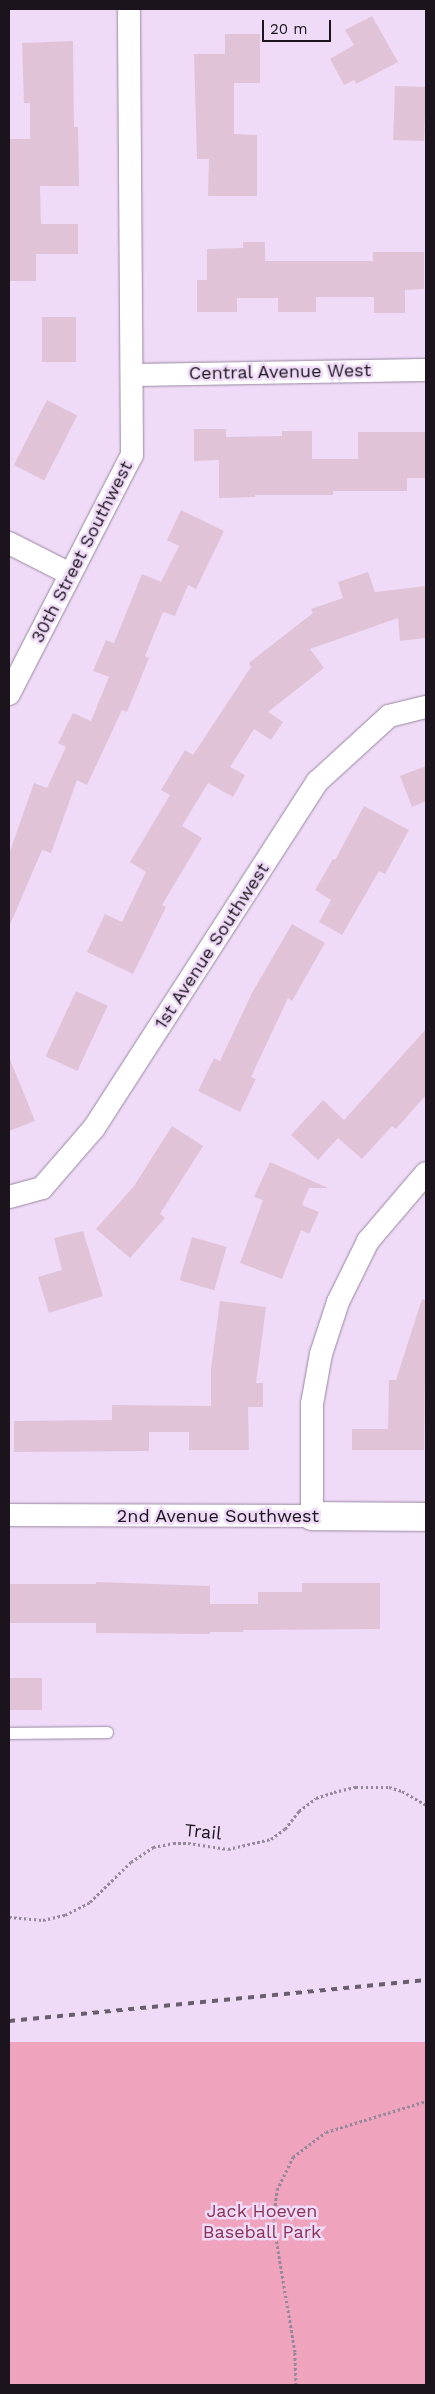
<!DOCTYPE html>
<html>
<head>
<meta charset="utf-8">
<style>
	body { margin:0 }
	#map { position:relative; width:435px; height:2394px; overflow:hidden; background:#efdbf7; font-family:"Work Sans",sans-serif }
	div>[style] { position:absolute }
	.green>* { inset:0; background:#efa3bc; transform-origin:0 0 }
	.building>* { inset:0; background:#e1c3d8; transform-origin:0 0 }
	.path>* { height:3px; margin-top:-1.5px; transform-origin:0; background:repeating-linear-gradient(90deg,#96889c 0 2.5px,transparent 0 5px) }
	.roads { filter:drop-shadow(0 0 1px #9a87a1) drop-shadow(0 0 1px #9a87a1) }
	.lane>* { height:11px; margin:-5.5px; padding:0 5.5px; transform-origin:5.5px; border-radius:5.5px; background:#fff }
	.street>* { height:22px; margin:-11px; padding:0 11px; transform-origin:11px; border-radius:11px; background:#fff }
	.secondary>* { height:28px; margin:-14px; padding:0 14px; transform-origin:14px; border-radius:14px; background:#fff }
	.rail>* { height:4px; margin-top:-2px; transform-origin:0; background:repeating-linear-gradient(90deg,#6a5e6e 0 6px,transparent 0 12px) }
	span { translate:-50% -50%; white-space:nowrap; text-align:center; line-height:1.15; -webkit-text-stroke:5px #efdbf7; paint-order:stroke }
	.street-label { font-size:18px; color:#1b141d }
	.park-label { font-size:18px; color:#8c3257 }
	.frame { position:absolute; inset:0; border:10px solid #1b141d; pointer-events:none }
	.scale { position:absolute; left:262px; top:20px; width:69px; height:22px; box-sizing:border-box; border:2px solid #1b141d; border-top:0; padding-left:6px; font-size:15px; line-height:18px; white-space:nowrap; color:#1b141d; -webkit-text-stroke:4px #efdbf7; paint-order:stroke }
</style>
</head>
<body>
<div id="map">
	<div class="green">
		<i style="left:426px;top:2042px;width:343px;height:419px;rotate:90deg"></i>
	</div>
	<div class="building">
		<i style="clip-path:polygon(372px 16px,398px 62px,356px 84px,354px 80px,344px 85px,330px 59px,354px 45px,345px 30px)"></i>
		<i style="clip-path:polygon(225px 34px,260px 34px,260px 83px,234px 83px,234px 134px,257px 135px,257px 196px,208px 196px,209px 159px,197px 159px,194px 54px,225px 54px)"></i>
		<i style="clip-path:polygon(73px 41px,74px 127px,78px 127px,79px 186px,40px 186px,41px 224px,78px 224px,78px 254px,36px 254px,36px 281px,9px 281px,9px 139px,30px 139px,30px 103px,24px 103px,22px 43px)"></i>
		<i style="left:395px;top:86px;width:31px;height:54px;rotate:2deg"></i>
		<i style="clip-path:polygon(243px 242px,265px 242px,265px 261px,373px 261px,373px 252px,424px 252px,424px 289px,405px 290px,405px 313px,374px 313px,374px 297px,316px 297px,316px 312px,278px 312px,278px 298px,237px 298px,237px 312px,197px 312px,197px 280px,207px 280px,207px 249px,243px 248px)"></i>
		<i style="left:42px;top:317px;width:34px;height:45px"></i>
		<i style="left:47px;top:400px;width:34px;height:73px;rotate:27deg"></i>
		<i style="clip-path:polygon(194px 429px,226px 429px,226px 437px,282px 436px,282px 431px,312px 431px,312px 459px,358px 459px,358px 432px,426px 432px,426px 478px,407px 478px,407px 491px,333px 491px,333px 495px,255px 495px,255px 497px,219px 498px,219px 460px,194px 461px)"></i>
		<i style="clip-path:polygon(181px 510px,224px 531px,196px 589px,188px 585px,175px 616px,163px 612px,145px 656px,149px 658px,127px 712px,122px 710px,87px 785px,77px 780px,51px 853px,42px 850px,9px 927px,9px 854px,34px 783px,47px 788px,66px 747px,58px 743px,73px 713px,91px 721px,109px 677px,93px 671px,106px 640px,114px 643px,142px 574px,161px 582px,179px 546px,167px 540px)"></i>
		<i style="clip-path:polygon(368px 572px,375px 592px,426px 586px,426px 638px,400px 641px,398px 618px,310px 649px,324px 668px,268px 712px,283px 722px,271px 740px,254px 729px,230px 767px,245px 775px,233px 797px,208px 783px,182px 826px,202px 838px,162px 905px,166px 907px,133px 974px,87px 952px,105px 914px,122px 922px,146px 872px,130px 862px,170px 795px,161px 790px,185px 750px,193px 755px,251px 667px,249px 663px,313px 613px,311px 609px,343px 598px,338px 582px)"></i>
		<i style="clip-path:polygon(426px 766px,426px 801px,412px 807px,400px 776px)"></i>
		<i style="clip-path:polygon(364px 806px,409px 830px,385px 874px,379px 871px,342px 935px,319px 922px,331px 900px,315px 890px,333px 859px,335px 860px)"></i>
		<i style="clip-path:polygon(292px 924px,325px 943px,292px 1001px,288px 998px,251px 1077px,256px 1079px,240px 1112px,198px 1091px,214px 1058px,220px 1061px,252px 993px)"></i>
		<i style="left:76px;top:991px;width:35px;height:72px;rotate:25deg"></i>
		<i style="clip-path:polygon(426px 1029px,426px 1095px,396px 1129px,392px 1126px,362px 1159px,338px 1138px,318px 1160px,291px 1135px,323px 1100px,344px 1120px)"></i>
		<i style="clip-path:polygon(9px 1057px,35px 1121px,9px 1131px)"></i>
		<i style="clip-path:polygon(172px 1126px,203px 1146px,160px 1214px,165px 1218px,130px 1258px,96px 1229px,134px 1186px)"></i>
		<i style="clip-path:polygon(270px 1162px,328px 1188px,309px 1188px,302px 1205px,319px 1212px,309px 1234px,301px 1230px,282px 1279px,240px 1263px,263px 1200px,254px 1197px)"></i>
		<i style="clip-path:polygon(83px 1231px,103px 1296px,49px 1313px,38px 1277px,62px 1270px,54px 1238px)"></i>
		<i style="left:192px;top:1237px;width:36px;height:45px;rotate:16deg"></i>
		<i style="clip-path:polygon(422px 1299px,426px 1300px,424px 1450px,352px 1450px,352px 1429px,388px 1429px,389px 1380px,396px 1380px)"></i>
		<i style="clip-path:polygon(220px 1301px,266px 1307px,256px 1383px,263px 1383px,263px 1407px,248px 1407px,249px 1450px,189px 1450px,189px 1432px,149px 1432px,149px 1451px,14px 1452px,14px 1421px,112px 1420px,112px 1405px,211px 1406px,211px 1369px)"></i>
		<i style="clip-path:polygon(96px 1582px,210px 1586px,210px 1604px,258px 1604px,258px 1592px,302px 1592px,302px 1583px,380px 1583px,380px 1629px,243px 1630px,243px 1632px,210px 1632px,210px 1634px,96px 1633px,96px 1623px,9px 1623px,9px 1584px,96px 1584px)"></i>
		<i style="left:9px;top:1678px;width:33px;height:32px"></i>
	</div>
	<div class="path">
		<i style="left:9px;top:1917px;width:34px;rotate:5deg"></i>
		<i style="left:43px;top:1920px;width:23px;rotate:-13deg"></i>
		<i style="left:65px;top:1915px;width:28px;rotate:-27deg"></i>
		<i style="left:90px;top:1902px;width:57px;rotate:-44.3deg"></i>
		<i style="left:131px;top:1862px;width:27px;rotate:-34deg"></i>
		<i style="left:153px;top:1847px;width:20px;rotate:-11deg"></i>
		<i style="left:173px;top:1843px;width:15px"></i>
		<i style="left:188px;top:1843px;width:40px;rotate:8.5deg"></i>
		<i style="left:228px;top:1849px;width:44px;rotate:-13.1deg"></i>
		<i style="left:271px;top:1839px;width:17px;rotate:-36deg"></i>
		<i style="left:285px;top:1829px;width:23px;rotate:-52deg"></i>
		<i style="left:299px;top:1811px;width:21px;rotate:-37deg"></i>
		<i style="left:316px;top:1798px;width:19px;rotate:-18deg"></i>
		<i style="left:334px;top:1792px;width:23px;rotate:-13deg"></i>
		<i style="left:356px;top:1787px;width:33px"></i>
		<i style="left:389px;top:1787px;width:14px;rotate:17deg"></i>
		<i style="left:402px;top:1791px;width:28px;rotate:30deg"></i>
		<i style="left:296px;top:2385px;width:33px;rotate:-92deg"></i>
		<i style="left:295px;top:2352px;width:134px;rotate:-99.5deg"></i>
		<i style="left:273px;top:2220px;width:30px;rotate:-82deg"></i>
		<i style="left:277px;top:2190px;width:37px;rotate:-64deg"></i>
		<i style="left:293px;top:2157px;width:41px;rotate:-37.1deg"></i>
		<i style="left:326px;top:2132px;width:105px;rotate:-17.2deg"></i>
	</div>
	<div class="roads">
		<div class="lane">
			<i style="left:9px;top:1733px;width:98px;rotate:-0.6deg"></i>
		</div>
		<div class="street">
			<i style="left:133px;top:375px;width:293px;rotate:-1deg"></i>
			<i style="left:9px;top:543px;width:68px;rotate:26.9deg"></i>
			<i style="left:9px;top:694px;width:269px;rotate:-62.8deg"></i>
			<i style="left:132px;top:455px;width:446px;rotate:-90.4deg"></i>
			<i style="left:9px;top:1197px;width:34px;rotate:-15deg"></i>
			<i style="left:42px;top:1188px;width:79px;rotate:-49.1deg"></i>
			<i style="left:94px;top:1128px;width:412px;rotate:-57.2deg"></i>
			<i style="left:317px;top:782px;width:98px;rotate:-42.5deg"></i>
			<i style="left:389px;top:716px;width:38px;rotate:-14deg"></i>
			<i style="left:9px;top:1515px;width:303px;rotate:0.2deg"></i>
			<i style="left:312px;top:1516px;width:112px;rotate:-90deg"></i>
			<i style="left:312px;top:1404px;width:51px;rotate:-79.8deg"></i>
			<i style="left:321px;top:1354px;width:55px;rotate:-71.9deg"></i>
			<i style="left:338px;top:1302px;width:68px;rotate:-63.8deg"></i>
			<i style="left:368px;top:1241px;width:89px;rotate:-49.5deg"></i>
		</div>
		<div class="secondary">
			<i style="left:312px;top:1516px;width:114px;rotate:0.5deg"></i>
		</div>
	</div>
	<div class="rail">
		<i style="left:9px;top:2021px;width:419px;rotate:-5.6deg"></i>
	</div>
	<div class="street-label">
		<span style="left:280px;top:372px;rotate:-1deg">Central Avenue West</span>
		<span style="left:82px;top:552px;rotate:-63deg">30th Street Southwest</span>
		<span style="left:212px;top:946px;rotate:-57deg">1st Avenue Southwest</span>
		<span style="left:218px;top:1516px">2nd Avenue Southwest</span>
		<span style="left:203px;top:1832px;rotate:6deg">Trail</span>
	</div>
	<div class="park-label">
		<span style="left:262px;top:2222px">Jack Hoeven<br>Baseball Park</span>
	</div>
	<div class="frame"></div>
	<div class="scale">20 m</div>
</div>
</body>
</html>
